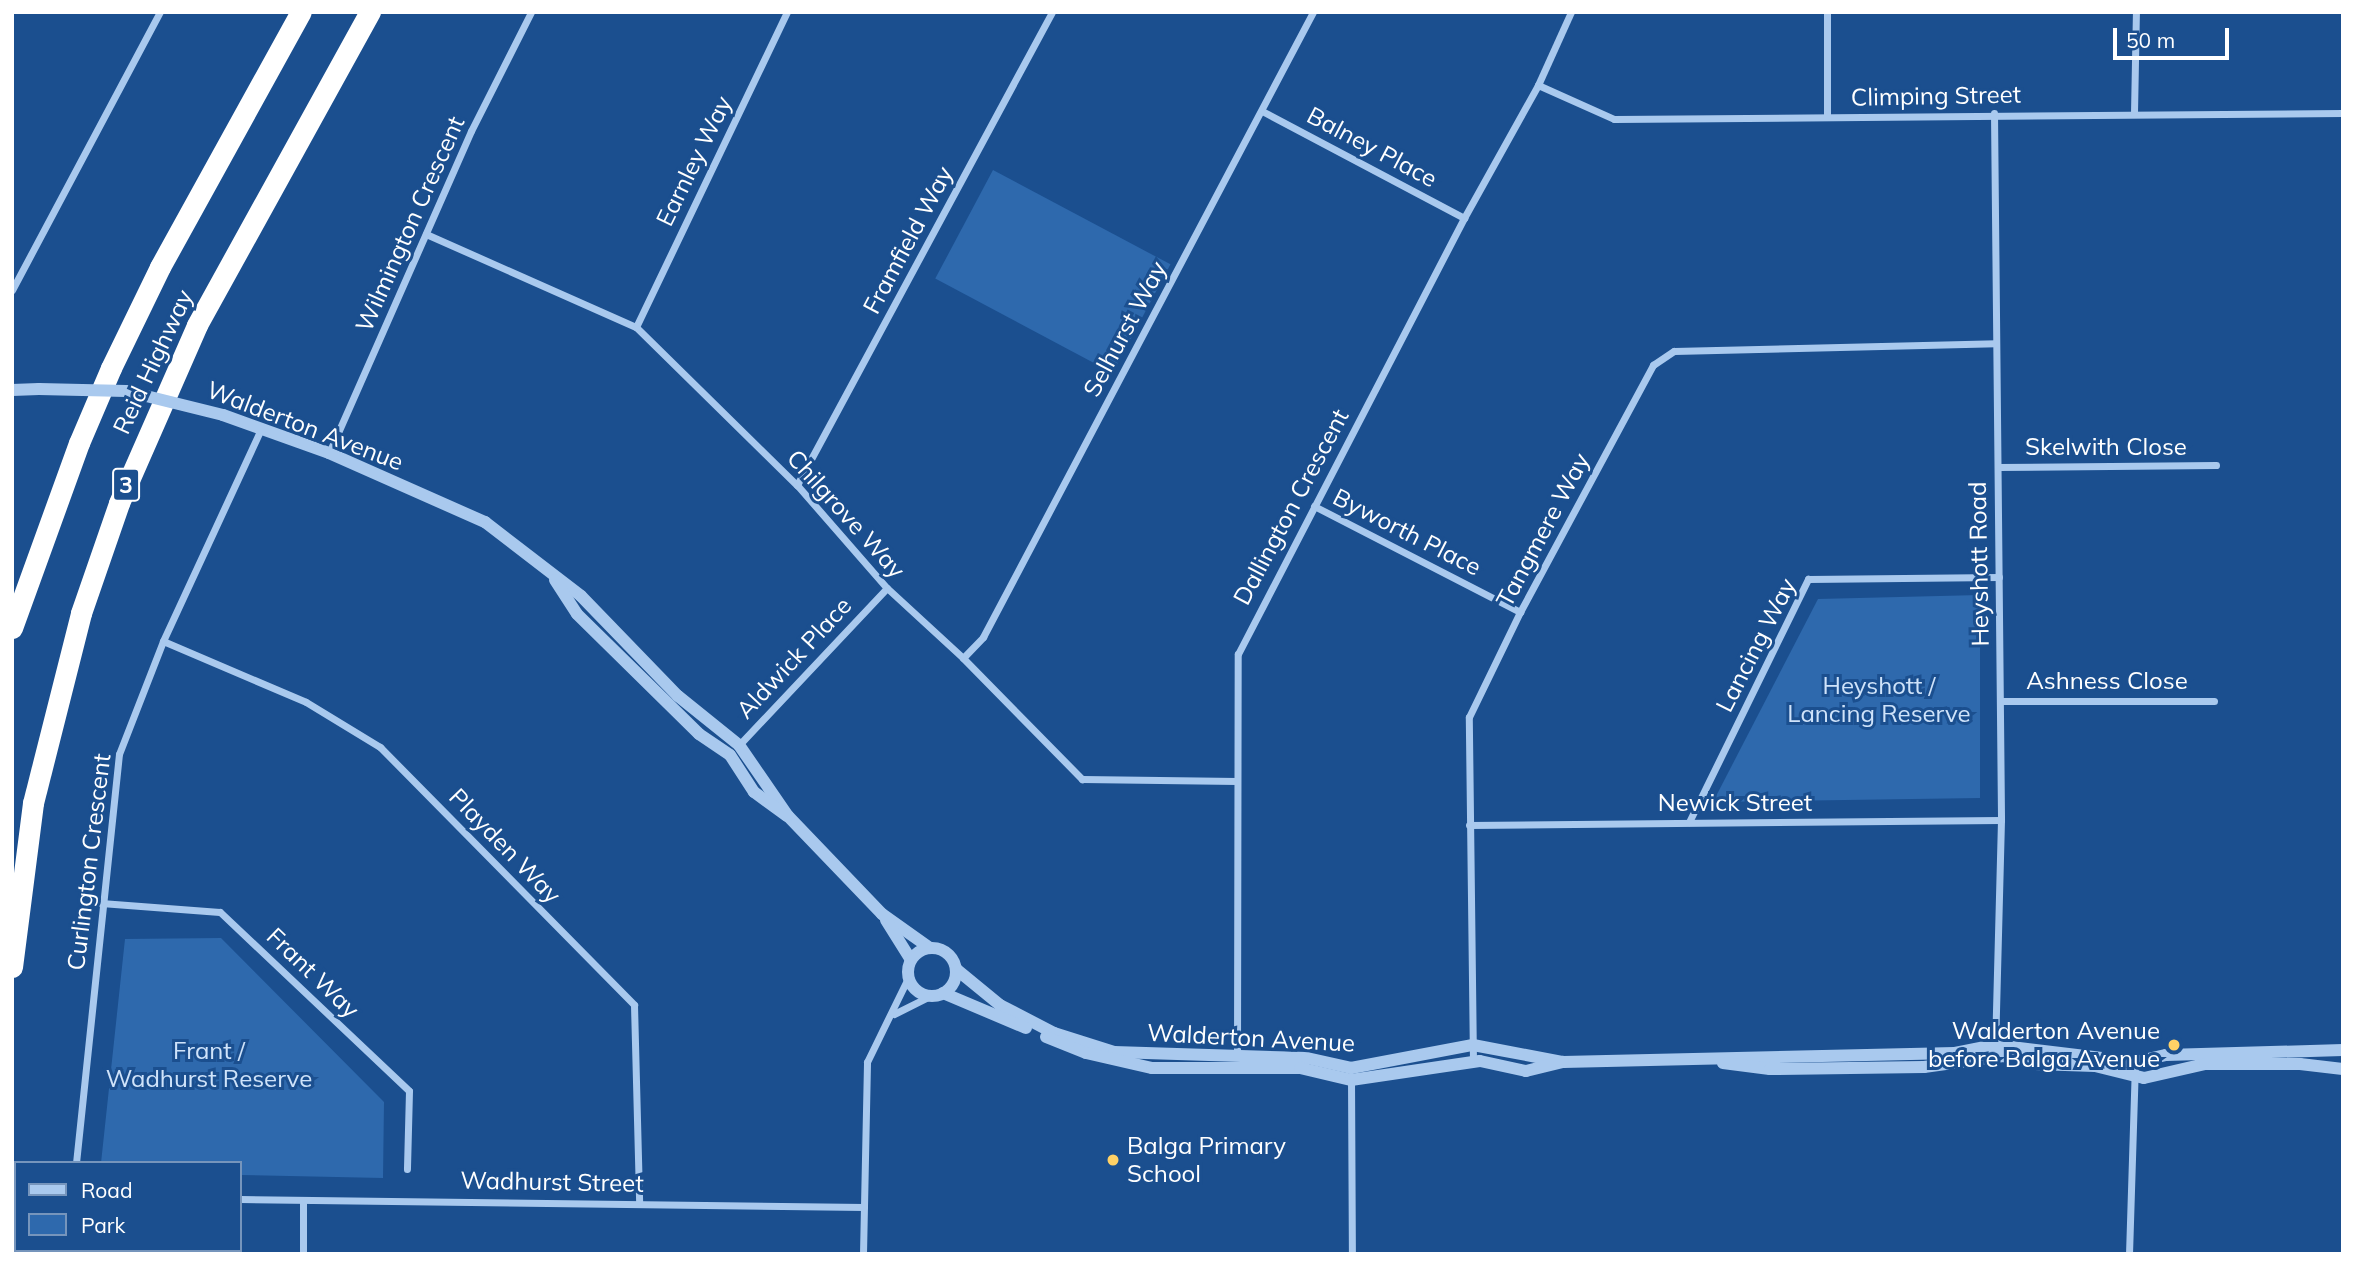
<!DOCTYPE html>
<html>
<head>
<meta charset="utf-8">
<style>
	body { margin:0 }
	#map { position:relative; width:2355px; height:1266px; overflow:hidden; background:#1b4f8f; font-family:Mulish,sans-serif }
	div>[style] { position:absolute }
	.green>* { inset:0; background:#2e69ad; transform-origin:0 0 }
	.minor>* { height:7px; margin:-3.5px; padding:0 3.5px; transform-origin:3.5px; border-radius:3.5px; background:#a9c9ee }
	.tertiary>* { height:12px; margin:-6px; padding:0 6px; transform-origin:6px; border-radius:6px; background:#a9c9ee }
	.tertiary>.ring { margin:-6px; padding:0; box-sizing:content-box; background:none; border:12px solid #a9c9ee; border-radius:50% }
	.motorway>* { height:21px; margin:-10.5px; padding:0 10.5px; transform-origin:10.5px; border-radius:10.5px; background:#fff }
	.tertiary-bridge>* { height:12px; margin:-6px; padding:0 6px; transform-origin:6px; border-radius:6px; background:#a9c9ee }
	.dots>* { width:19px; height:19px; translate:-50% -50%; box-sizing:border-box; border:4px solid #1b4f8f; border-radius:50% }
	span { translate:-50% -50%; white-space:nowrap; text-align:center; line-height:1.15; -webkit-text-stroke:6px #1b4f8f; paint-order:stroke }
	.shield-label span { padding:2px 5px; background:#1b4f8f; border:2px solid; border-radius:5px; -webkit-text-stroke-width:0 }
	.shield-label { font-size:23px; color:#fff; font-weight:700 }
	.street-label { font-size:24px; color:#fff }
	.park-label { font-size:24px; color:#cfe3fa }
	.poi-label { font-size:24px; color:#fff }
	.right { translate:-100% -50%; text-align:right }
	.left { translate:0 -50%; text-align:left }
	.frame { position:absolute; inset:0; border:14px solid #fff; pointer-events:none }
	.legend { position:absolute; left:14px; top:1161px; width:228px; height:91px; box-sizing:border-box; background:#1b4f8f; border:2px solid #7695bc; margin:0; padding:9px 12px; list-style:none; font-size:21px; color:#fff }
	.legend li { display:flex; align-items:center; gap:14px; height:35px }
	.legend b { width:35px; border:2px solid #7695bc }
	.scale { position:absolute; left:2113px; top:28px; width:116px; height:32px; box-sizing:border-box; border:4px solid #fff; border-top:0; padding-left:9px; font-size:21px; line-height:24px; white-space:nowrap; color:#fff; -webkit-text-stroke:5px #1b4f8f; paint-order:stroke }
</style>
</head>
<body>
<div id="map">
	<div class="green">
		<i style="left:993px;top:170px;width:201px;height:123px;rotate:28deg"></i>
		<i style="clip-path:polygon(1980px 595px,1980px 798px,1713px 802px,1818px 599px)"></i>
		<i style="clip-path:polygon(221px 938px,384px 1102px,383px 1178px,240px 1175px,240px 1163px,101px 1163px,125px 939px)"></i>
	</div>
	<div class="minor">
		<i style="left:1827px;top:12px;width:105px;rotate:90deg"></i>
		<i style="left:1538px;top:85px;width:83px;rotate:24.1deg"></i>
		<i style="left:1614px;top:119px;width:729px;rotate:-0.47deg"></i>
		<i style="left:1262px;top:111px;width:229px;rotate:27.9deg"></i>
		<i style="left:1994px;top:113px;width:707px;rotate:89.43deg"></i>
		<i style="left:2001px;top:820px;width:227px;rotate:91.5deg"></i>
		<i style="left:2134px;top:113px;width:101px;rotate:-88.9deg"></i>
		<i style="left:426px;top:234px;width:230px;rotate:23.9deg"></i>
		<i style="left:636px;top:327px;width:226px;rotate:44.5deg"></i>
		<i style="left:797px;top:485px;width:137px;rotate:48.9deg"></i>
		<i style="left:887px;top:588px;width:103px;rotate:42.6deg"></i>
		<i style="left:963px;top:658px;width:170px;rotate:45.5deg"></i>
		<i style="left:1082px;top:779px;width:155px;rotate:0.7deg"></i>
		<i style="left:12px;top:290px;width:315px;rotate:-62deg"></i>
		<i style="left:636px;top:327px;width:349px;rotate:-64.4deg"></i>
		<i style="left:329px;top:453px;width:352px;rotate:-66.2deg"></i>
		<i style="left:471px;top:131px;width:133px;rotate:-63.2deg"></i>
		<i style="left:1998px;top:467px;width:218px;rotate:-0.5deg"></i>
		<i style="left:797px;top:485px;width:537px;rotate:-61.67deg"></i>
		<i style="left:1314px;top:506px;width:232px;rotate:27.2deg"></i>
		<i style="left:163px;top:641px;width:155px;rotate:23.1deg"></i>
		<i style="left:306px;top:702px;width:87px;rotate:31.3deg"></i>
		<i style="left:380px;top:747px;width:362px;rotate:45.4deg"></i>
		<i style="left:634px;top:1005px;width:197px;rotate:88.5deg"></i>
		<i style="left:963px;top:658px;width:29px;rotate:-46deg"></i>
		<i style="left:983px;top:637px;width:707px;rotate:-62.17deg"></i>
		<i style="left:2000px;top:701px;width:214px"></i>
		<i style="left:738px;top:746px;width:217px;rotate:-46.7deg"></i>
		<i style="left:1689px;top:822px;width:271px;rotate:-63.9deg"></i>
		<i style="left:1808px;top:579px;width:191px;rotate:-0.6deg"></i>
		<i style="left:1469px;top:825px;width:532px;rotate:-0.54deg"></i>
		<i style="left:101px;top:903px;width:119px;rotate:4.3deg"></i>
		<i style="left:220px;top:912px;width:260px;rotate:43.4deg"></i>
		<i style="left:409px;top:1091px;width:78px;rotate:91.5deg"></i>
		<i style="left:894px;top:1014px;width:40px;rotate:-26.6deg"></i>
		<i style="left:1237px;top:1057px;width:403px;rotate:-89.9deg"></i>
		<i style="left:1238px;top:654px;width:491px;rotate:-62.6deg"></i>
		<i style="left:1464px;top:218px;width:152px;rotate:-60.9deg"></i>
		<i style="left:1538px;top:85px;width:80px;rotate:-65.7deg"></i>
		<i style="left:1473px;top:1062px;width:345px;rotate:-90.7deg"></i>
		<i style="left:1469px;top:717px;width:117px;rotate:-64.1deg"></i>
		<i style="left:1520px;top:612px;width:281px;rotate:-61.7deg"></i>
		<i style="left:1653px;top:365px;width:25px;rotate:-34deg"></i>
		<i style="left:1674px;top:351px;width:322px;rotate:-1.4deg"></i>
		<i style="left:1351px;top:1079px;width:175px;rotate:89.7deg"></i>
		<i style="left:76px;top:1163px;width:411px;rotate:-84deg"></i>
		<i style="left:119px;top:754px;width:121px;rotate:-68.7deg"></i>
		<i style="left:163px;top:641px;width:236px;rotate:-65.2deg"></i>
		<i style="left:240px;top:1199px;width:624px;rotate:0.73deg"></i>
		<i style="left:72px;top:1254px;width:4px;rotate:-90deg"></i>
		<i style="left:303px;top:1254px;width:54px;rotate:-90deg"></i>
		<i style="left:863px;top:1254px;width:192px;rotate:-88.8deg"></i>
		<i style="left:867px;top:1062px;width:93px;rotate:-64deg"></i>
		<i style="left:2129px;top:1254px;width:192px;rotate:-88.2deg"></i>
	</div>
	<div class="tertiary">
		<i style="left:12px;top:390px;width:27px;rotate:-2deg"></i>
		<i style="left:223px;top:415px;width:113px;rotate:19.7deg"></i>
		<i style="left:329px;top:453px;width:171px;rotate:23.9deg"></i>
		<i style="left:485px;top:522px;width:121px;rotate:37.6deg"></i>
		<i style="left:581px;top:596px;width:139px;rotate:45.9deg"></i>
		<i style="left:678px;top:696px;width:78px;rotate:38.8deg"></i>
		<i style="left:739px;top:745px;width:86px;rotate:55.4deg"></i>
		<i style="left:788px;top:816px;width:136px;rotate:46.2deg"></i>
		<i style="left:882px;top:914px;width:59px;rotate:35.3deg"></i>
		<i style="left:555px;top:580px;width:40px;rotate:57.1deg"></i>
		<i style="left:577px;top:614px;width:171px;rotate:44.5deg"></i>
		<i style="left:699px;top:734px;width:37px;rotate:34deg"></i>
		<i style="left:730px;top:755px;width:44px;rotate:57deg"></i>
		<i style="left:754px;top:792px;width:41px;rotate:36deg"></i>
		<i style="left:886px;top:920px;width:47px;rotate:58deg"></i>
		<i class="ring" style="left:908px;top:948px;width:36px;height:36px"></i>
		<i style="left:956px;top:969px;width:57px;rotate:39.3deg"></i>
		<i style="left:1000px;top:1005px;width:61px;rotate:27.4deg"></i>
		<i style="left:1054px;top:1033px;width:63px;rotate:17.6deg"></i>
		<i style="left:1114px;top:1052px;width:193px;rotate:1.8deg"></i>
		<i style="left:1307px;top:1058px;width:45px;rotate:12.8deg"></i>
		<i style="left:1351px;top:1068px;width:124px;rotate:-10.7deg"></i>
		<i style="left:1473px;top:1045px;width:92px;rotate:10.7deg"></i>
		<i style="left:1563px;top:1062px;width:392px;rotate:-1.3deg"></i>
		<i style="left:1955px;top:1053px;width:41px;rotate:-11.3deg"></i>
		<i style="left:1995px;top:1045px;width:141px;rotate:6.9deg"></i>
		<i style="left:2135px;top:1062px;width:32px;rotate:-13deg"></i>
		<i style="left:2166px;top:1055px;width:177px;rotate:-1.6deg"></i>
		<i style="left:943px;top:993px;width:90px;rotate:22.9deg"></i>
		<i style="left:1046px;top:1037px;width:43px;rotate:21.8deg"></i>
		<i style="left:1086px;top:1053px;width:68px;rotate:12.8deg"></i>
		<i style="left:1152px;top:1068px;width:148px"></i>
		<i style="left:1300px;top:1068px;width:52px;rotate:13.2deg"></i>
		<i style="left:1351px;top:1080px;width:130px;rotate:-8.4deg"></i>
		<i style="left:1480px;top:1061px;width:47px;rotate:12.3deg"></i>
		<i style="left:1526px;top:1071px;width:38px;rotate:-14deg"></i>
		<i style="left:1723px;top:1063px;width:47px;rotate:7.3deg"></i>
		<i style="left:1770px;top:1069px;width:154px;rotate:-0.7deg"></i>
		<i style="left:1924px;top:1067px;width:80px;rotate:-7.9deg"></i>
		<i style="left:2003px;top:1056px;width:33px;rotate:14deg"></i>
		<i style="left:2035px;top:1064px;width:60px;rotate:1.9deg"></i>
		<i style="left:2095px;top:1066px;width:50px;rotate:13.8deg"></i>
		<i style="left:2144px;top:1078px;width:63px;rotate:-12.9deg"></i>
		<i style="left:2205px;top:1064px;width:95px"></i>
		<i style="left:2300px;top:1064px;width:43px;rotate:6.6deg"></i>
	</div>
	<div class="motorway">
		<i style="left:12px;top:628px;width:197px;rotate:-70.1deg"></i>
		<i style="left:79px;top:443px;width:82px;rotate:-66.9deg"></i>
		<i style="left:111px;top:368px;width:112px;rotate:-64.1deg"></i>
		<i style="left:160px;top:267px;width:291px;rotate:-61.1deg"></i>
		<i style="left:12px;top:967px;width:165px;rotate:-82.7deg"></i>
		<i style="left:33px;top:803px;width:196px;rotate:-75.8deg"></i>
		<i style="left:81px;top:613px;width:116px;rotate:-70.9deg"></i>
		<i style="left:119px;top:503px;width:194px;rotate:-66.3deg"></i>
		<i style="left:197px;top:325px;width:358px;rotate:-61.1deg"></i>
	</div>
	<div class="tertiary-bridge">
		<i style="left:39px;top:389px;width:87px;rotate:1.3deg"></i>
		<i style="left:126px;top:391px;width:100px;rotate:13.9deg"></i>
	</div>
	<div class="dots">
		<i style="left:2174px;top:1045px;background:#ffd166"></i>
		<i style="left:1113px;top:1160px;background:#ffd166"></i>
	</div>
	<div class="shield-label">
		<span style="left:126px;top:485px">3</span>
	</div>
	<div class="street-label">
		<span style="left:1936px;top:96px;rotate:-1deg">Climping Street</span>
		<span style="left:1372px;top:147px;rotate:28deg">Balney Place</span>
		<span style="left:694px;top:161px;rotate:-64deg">Earnley Way</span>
		<span style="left:410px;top:224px;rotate:-66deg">Wilmington Crescent</span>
		<span style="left:908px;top:240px;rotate:-62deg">Framfield Way</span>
		<span style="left:1125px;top:329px;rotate:-62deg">Selhurst Way</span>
		<span style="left:153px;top:362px;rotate:-65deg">Reid Highway</span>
		<span style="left:305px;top:426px;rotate:21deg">Walderton Avenue</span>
		<span style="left:2106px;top:447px">Skelwith Close</span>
		<span style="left:1291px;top:507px;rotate:-62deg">Dallington Crescent</span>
		<span style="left:846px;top:514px;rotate:48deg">Chilgrove Way</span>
		<span style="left:1543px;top:530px;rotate:-62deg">Tangmere Way</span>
		<span style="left:1407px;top:532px;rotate:27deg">Byworth Place</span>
		<span style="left:1979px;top:564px;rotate:-91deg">Heyshott Road</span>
		<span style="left:1756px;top:645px;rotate:-63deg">Lancing Way</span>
		<span style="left:794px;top:658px;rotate:-47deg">Aldwick Place</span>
		<span style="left:2107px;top:681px">Ashness Close</span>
		<span style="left:1735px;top:803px">Newick Street</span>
		<span style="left:505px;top:846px;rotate:46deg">Playden Way</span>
		<span style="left:89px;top:862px;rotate:-83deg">Curlington Crescent</span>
		<span style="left:313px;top:973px;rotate:44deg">Frant Way</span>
		<span style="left:1251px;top:1038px;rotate:3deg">Walderton Avenue</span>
		<span style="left:552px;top:1182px;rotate:1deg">Wadhurst Street</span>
	</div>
	<div class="park-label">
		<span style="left:1879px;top:700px">Heyshott /<br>Lancing Reserve</span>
		<span style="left:209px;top:1065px">Frant /<br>Wadhurst Reserve</span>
	</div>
	<div class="poi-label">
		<span class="right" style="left:2160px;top:1045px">Walderton Avenue<br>before Balga Avenue</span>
		<span class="left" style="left:1127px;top:1160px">Balga Primary<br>School</span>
	</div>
	<div class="frame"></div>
	<ul class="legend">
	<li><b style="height:9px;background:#a9c9ee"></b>Road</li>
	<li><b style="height:19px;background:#2e69ad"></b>Park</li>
	</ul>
	<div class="scale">50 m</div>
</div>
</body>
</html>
